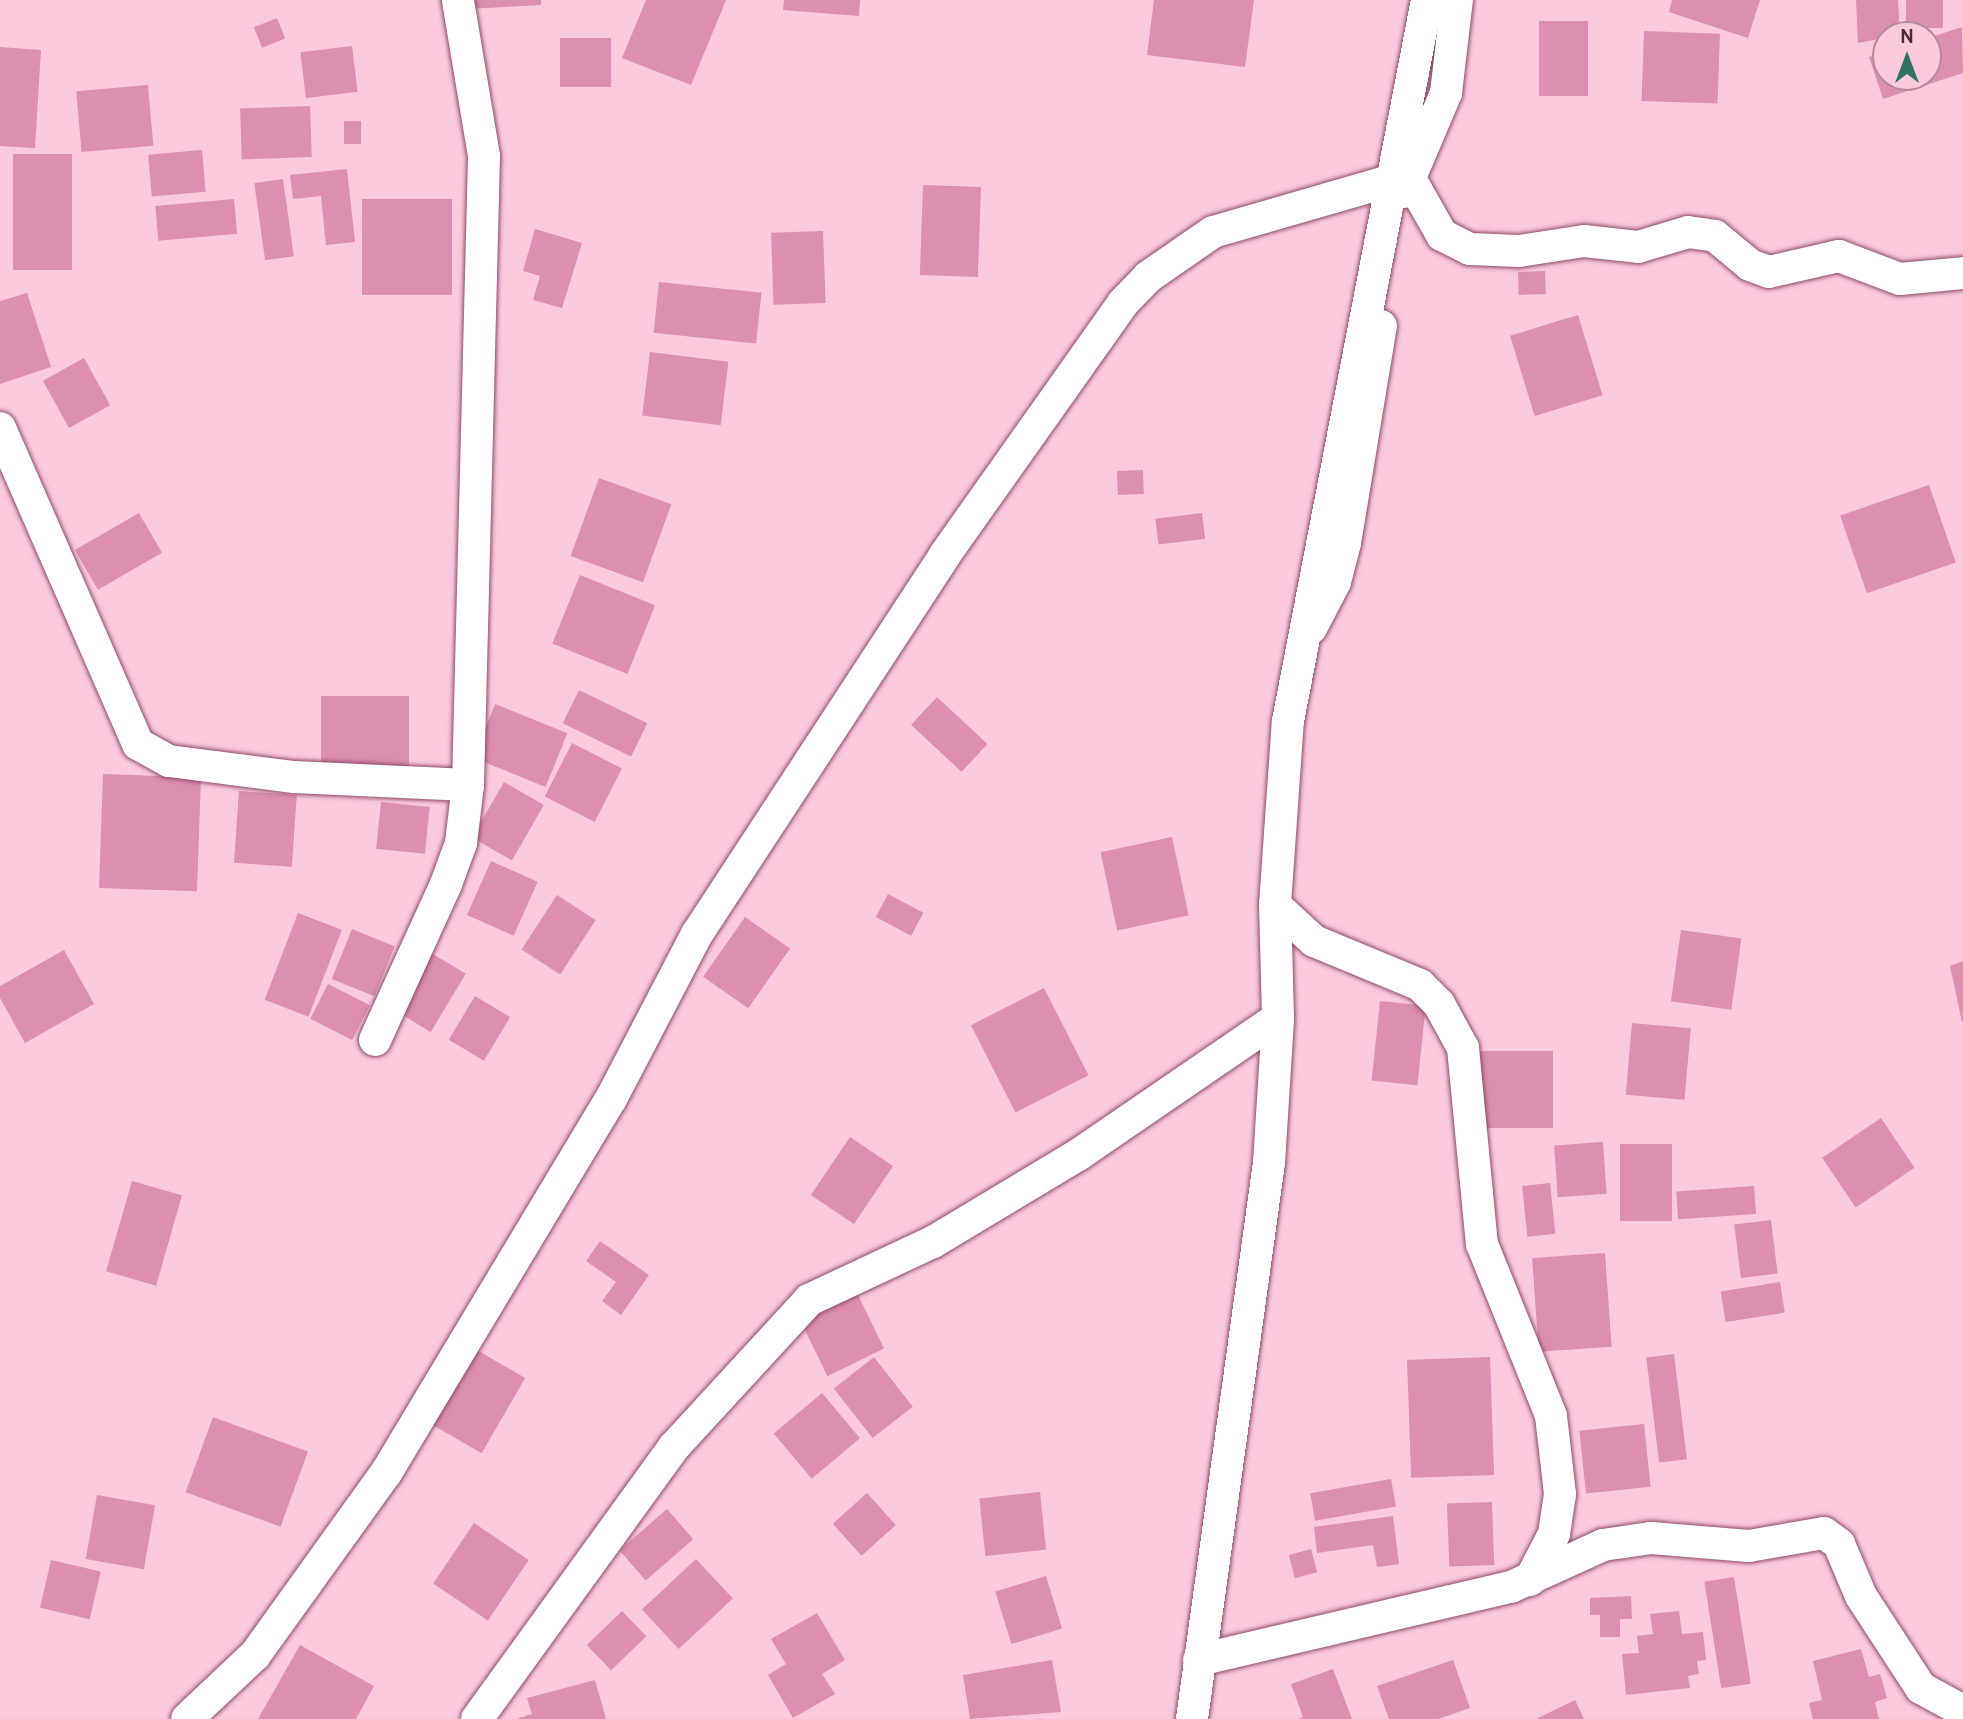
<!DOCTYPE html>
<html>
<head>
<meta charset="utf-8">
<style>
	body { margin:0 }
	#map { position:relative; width:1963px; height:1719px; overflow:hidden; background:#fbcadd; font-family:Cabin,sans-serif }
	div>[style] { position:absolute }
	.building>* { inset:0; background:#dc8faf; transform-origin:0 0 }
	.roads { filter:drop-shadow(0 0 2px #8e4968) drop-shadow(0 0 2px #8e4968) }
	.street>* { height:32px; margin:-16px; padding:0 16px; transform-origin:16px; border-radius:16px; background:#fff }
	span { translate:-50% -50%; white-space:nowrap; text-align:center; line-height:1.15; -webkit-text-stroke:6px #fbcadd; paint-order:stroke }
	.north { position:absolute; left:1872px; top:21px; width:70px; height:70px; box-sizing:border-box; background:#fbcadd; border:2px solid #b48a9b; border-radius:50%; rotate:0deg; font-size:19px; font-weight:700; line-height:28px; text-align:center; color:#492a37 }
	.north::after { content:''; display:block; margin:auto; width:24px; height:32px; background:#327261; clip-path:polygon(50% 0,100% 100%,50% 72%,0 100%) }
</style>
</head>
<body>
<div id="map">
	<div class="building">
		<i style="clip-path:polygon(466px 0,541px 0,541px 5px,467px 9px)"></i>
		<i style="clip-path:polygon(646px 0,726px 0,691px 85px,622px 58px)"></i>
		<i style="clip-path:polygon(784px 0,860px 0,859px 16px,783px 10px)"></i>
		<i style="clip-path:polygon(1154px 0,1254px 0,1245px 67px,1147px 55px)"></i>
		<i style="clip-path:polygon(1672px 0,1760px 0,1748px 38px,1669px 12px)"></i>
		<i style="clip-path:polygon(1856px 0,1898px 0,1900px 35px,1858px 43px)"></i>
		<i style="left:1906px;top:0;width:37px;height:28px"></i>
		<i style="left:277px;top:18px;width:22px;height:25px;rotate:68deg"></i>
		<i style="left:1588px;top:21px;width:75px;height:49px;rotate:90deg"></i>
		<i style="clip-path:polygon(1962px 27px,1963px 73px,1883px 99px,1869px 57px,1886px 51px,1886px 77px,1928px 77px,1928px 38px)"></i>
		<i style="left:1644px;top:31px;width:76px;height:70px;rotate:2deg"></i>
		<i style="left:560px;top:38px;width:51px;height:49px"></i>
		<i style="left:352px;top:46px;width:46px;height:52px;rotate:83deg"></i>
		<i style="clip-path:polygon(0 47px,41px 50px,35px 148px,0 146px)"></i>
		<i style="left:148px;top:85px;width:61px;height:72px;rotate:85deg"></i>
		<i style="left:310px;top:106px;width:51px;height:70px;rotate:88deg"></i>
		<i style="left:344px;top:121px;width:17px;height:23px"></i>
		<i style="left:202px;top:150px;width:42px;height:54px;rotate:85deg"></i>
		<i style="left:13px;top:154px;width:59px;height:116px"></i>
		<i style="clip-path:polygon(347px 169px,355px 242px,326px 245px,321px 196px,293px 199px,290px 175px)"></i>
		<i style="left:283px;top:179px;width:78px;height:29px;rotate:82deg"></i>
		<i style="left:923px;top:185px;width:58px;height:90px;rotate:2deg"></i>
		<i style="left:234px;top:199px;width:35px;height:79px;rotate:85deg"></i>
		<i style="left:362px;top:199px;width:90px;height:96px"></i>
		<i style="clip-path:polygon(535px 229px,582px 243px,562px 308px,533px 300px,540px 276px,523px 271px)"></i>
		<i style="left:823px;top:231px;width:72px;height:52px;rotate:88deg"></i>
		<i style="left:1545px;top:271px;width:23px;height:27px;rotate:88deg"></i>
		<i style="left:659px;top:282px;width:103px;height:51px;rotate:6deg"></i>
		<i style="clip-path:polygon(27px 293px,51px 367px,0 384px,0 301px)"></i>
		<i style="left:1578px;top:315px;width:84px;height:71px;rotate:73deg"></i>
		<i style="left:650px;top:352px;width:79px;height:64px;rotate:7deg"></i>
		<i style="left:84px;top:358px;width:54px;height:47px;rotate:61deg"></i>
		<i style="left:1143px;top:470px;width:24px;height:26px;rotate:88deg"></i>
		<i style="left:599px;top:478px;width:77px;height:83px;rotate:20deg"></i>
		<i style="left:1929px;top:485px;width:82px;height:94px;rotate:71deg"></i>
		<i style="left:139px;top:513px;width:46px;height:74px;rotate:60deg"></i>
		<i style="left:1202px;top:513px;width:26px;height:47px;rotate:83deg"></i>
		<i style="left:580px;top:575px;width:81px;height:74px;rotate:22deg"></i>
		<i style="left:579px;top:690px;width:76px;height:37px;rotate:26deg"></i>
		<i style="left:321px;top:696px;width:88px;height:80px"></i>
		<i style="left:937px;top:697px;width:69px;height:38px;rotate:43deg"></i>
		<i style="left:495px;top:704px;width:78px;height:58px;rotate:22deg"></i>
		<i style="left:572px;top:743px;width:56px;height:60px;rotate:27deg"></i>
		<i style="left:103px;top:774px;width:98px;height:114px;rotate:2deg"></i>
		<i style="left:504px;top:782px;width:46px;height:64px;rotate:30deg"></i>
		<i style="left:239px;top:791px;width:58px;height:72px;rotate:4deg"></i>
		<i style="left:381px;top:802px;width:49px;height:47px;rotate:6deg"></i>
		<i style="left:1172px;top:837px;width:80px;height:73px;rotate:78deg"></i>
		<i style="left:491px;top:861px;width:51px;height:59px;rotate:24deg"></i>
		<i style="left:888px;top:894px;width:40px;height:26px;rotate:28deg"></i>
		<i style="left:557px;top:895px;width:46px;height:65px;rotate:33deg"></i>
		<i style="left:298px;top:913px;width:47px;height:93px;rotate:21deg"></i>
		<i style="left:745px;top:917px;width:55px;height:73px;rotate:35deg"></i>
		<i style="left:352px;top:929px;width:46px;height:54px;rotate:22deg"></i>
		<i style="left:1681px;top:930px;width:61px;height:72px;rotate:8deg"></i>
		<i style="clip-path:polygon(64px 950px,94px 1004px,25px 1043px,0 998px,0 986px)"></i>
		<i style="left:428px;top:951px;width:44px;height:68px;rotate:31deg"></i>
		<i style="clip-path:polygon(1963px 961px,1963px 1022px,1962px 1022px,1950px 966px)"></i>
		<i style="left:328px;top:984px;width:47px;height:39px;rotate:27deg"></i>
		<i style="left:1044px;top:988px;width:98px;height:82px;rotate:63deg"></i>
		<i style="left:475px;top:996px;width:41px;height:51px;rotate:31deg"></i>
		<i style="left:1380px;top:1001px;width:46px;height:80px;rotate:6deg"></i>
		<i style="left:1632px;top:1023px;width:59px;height:72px;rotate:5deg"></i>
		<i style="left:1478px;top:1051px;width:75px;height:77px"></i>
		<i style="left:1881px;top:1118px;width:60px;height:71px;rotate:56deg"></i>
		<i style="left:850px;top:1137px;width:52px;height:70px;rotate:34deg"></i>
		<i style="left:1603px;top:1142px;width:52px;height:49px;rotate:86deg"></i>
		<i style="left:1620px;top:1144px;width:52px;height:77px"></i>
		<i style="left:132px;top:1181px;width:52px;height:94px;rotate:16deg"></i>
		<i style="left:1550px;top:1183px;width:51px;height:28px;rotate:84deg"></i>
		<i style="left:1754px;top:1186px;width:28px;height:78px;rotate:86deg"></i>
		<i style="left:1771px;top:1220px;width:54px;height:37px;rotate:83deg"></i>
		<i style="clip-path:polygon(600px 1241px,649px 1275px,621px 1315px,602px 1301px,616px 1282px,586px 1261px)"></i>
		<i style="left:1605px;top:1253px;width:94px;height:73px;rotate:86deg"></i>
		<i style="left:1780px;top:1282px;width:31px;height:60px;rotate:81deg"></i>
		<i style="left:856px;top:1291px;width:64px;height:63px;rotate:64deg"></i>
		<i style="left:468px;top:1345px;width:66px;height:87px;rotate:30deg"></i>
		<i style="left:1674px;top:1354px;width:106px;height:28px;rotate:83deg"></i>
		<i style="left:874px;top:1357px;width:63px;height:51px;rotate:52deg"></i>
		<i style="left:1490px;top:1357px;width:118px;height:83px;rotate:88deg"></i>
		<i style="left:822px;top:1393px;width:59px;height:63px;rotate:50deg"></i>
		<i style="left:213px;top:1417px;width:101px;height:80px;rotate:20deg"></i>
		<i style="left:1644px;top:1424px;width:63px;height:65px;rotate:84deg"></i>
		<i style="left:1391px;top:1479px;width:28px;height:82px;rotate:80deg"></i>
		<i style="left:1040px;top:1492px;width:58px;height:61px;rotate:84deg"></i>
		<i style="left:867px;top:1493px;width:43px;height:46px;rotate:48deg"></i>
		<i style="left:97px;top:1495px;width:59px;height:65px;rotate:10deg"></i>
		<i style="left:1492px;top:1502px;width:63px;height:45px;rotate:88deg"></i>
		<i style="left:667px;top:1509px;width:40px;height:63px;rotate:49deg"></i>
		<i style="clip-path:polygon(1393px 1516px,1399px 1564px,1377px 1567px,1373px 1545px,1317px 1553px,1314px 1527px)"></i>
		<i style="left:474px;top:1523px;width:66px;height:73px;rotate:34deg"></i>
		<i style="left:1311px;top:1549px;width:24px;height:23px;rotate:75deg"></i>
		<i style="left:696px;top:1559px;width:54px;height:74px;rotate:47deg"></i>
		<i style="left:51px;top:1560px;width:51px;height:49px;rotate:13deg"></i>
		<i style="left:1046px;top:1576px;width:55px;height:53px;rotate:73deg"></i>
		<i style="left:1734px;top:1577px;width:108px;height:30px;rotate:81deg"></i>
		<i style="clip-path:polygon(1631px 1596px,1632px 1619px,1620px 1619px,1620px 1637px,1600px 1637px,1600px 1615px,1590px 1615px,1590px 1598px)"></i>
		<i style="left:622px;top:1611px;width:35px;height:49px;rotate:46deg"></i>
		<i style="clip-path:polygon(1679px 1611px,1682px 1634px,1703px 1632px,1706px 1660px,1697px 1661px,1699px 1674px,1688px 1676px,1690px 1688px,1626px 1695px,1622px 1654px,1639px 1653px,1637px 1636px,1653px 1634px,1650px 1614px)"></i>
		<i style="clip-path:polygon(817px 1613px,845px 1660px,822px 1674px,835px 1694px,793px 1718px,768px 1675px,786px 1664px,771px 1639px)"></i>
		<i style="clip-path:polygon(300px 1645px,374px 1686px,356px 1719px,258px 1719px)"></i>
		<i style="clip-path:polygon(1861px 1649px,1869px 1677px,1880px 1674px,1887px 1698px,1875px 1702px,1879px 1719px,1813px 1719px,1809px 1703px,1822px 1700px,1813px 1661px)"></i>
		<i style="clip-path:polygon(1052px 1660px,1061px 1712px,970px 1719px,963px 1675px)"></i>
		<i style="clip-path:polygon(1453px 1660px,1470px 1708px,1438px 1719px,1389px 1719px,1377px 1686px)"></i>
		<i style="clip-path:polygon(1333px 1669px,1352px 1719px,1298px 1719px,1303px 1717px,1291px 1684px)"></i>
		<i style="clip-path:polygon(595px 1680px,606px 1719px,516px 1719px,532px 1714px,527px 1698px)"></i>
		<i style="clip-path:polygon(1575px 1700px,1584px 1719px,1536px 1719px)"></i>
	</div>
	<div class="roads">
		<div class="street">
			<i style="left:1408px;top:175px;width:69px;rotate:60.5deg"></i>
			<i style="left:1442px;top:235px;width:31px;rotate:27deg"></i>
			<i style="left:1470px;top:249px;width:49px;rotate:2.3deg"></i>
			<i style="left:1519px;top:251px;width:66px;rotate:-8.7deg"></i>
			<i style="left:1584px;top:241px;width:54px;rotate:6.3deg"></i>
			<i style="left:1638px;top:247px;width:52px;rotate:-16.7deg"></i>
			<i style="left:1688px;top:232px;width:27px;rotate:8deg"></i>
			<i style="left:1715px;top:236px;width:45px;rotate:39.6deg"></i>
			<i style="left:1750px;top:265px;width:20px;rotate:20deg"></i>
			<i style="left:1769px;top:272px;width:72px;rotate:-12.9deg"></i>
			<i style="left:1839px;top:256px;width:65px;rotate:20.7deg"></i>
			<i style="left:1900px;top:279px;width:63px;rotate:-5.4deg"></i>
			<i style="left:1404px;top:192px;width:108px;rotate:-67deg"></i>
			<i style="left:1446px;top:93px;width:94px;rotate:-83.3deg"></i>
			<i style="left:0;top:428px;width:345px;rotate:66.4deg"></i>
			<i style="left:138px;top:744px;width:35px;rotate:29deg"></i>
			<i style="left:169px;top:761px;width:126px;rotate:7.3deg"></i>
			<i style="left:294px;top:777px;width:174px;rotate:2.6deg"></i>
			<i style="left:1311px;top:628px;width:52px;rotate:-62.4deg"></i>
			<i style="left:1335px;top:582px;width:40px;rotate:-75.6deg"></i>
			<i style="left:1345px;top:543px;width:220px;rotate:-80.6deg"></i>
			<i style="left:1275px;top:905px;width:53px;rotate:42.7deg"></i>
			<i style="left:1314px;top:941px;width:115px;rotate:22.5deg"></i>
			<i style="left:1420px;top:985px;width:27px;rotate:45deg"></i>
			<i style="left:1439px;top:1004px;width:50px;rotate:61.4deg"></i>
			<i style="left:1463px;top:1048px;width:197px;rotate:84.5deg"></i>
			<i style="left:1482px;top:1244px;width:185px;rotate:68.1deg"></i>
			<i style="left:1551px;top:1416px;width:79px;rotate:83.4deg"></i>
			<i style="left:1560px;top:1494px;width:40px;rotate:98.5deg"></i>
			<i style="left:1554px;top:1534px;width:52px;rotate:117.6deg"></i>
			<i style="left:375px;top:1040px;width:171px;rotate:-65.5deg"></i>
			<i style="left:446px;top:884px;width:44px;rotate:-69.9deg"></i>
			<i style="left:461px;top:843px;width:58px;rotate:-83.1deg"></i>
			<i style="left:468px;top:785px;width:629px;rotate:-88.54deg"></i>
			<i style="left:484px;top:156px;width:158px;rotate:-99.5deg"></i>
			<i style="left:1199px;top:1660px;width:320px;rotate:-13.2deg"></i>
			<i style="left:1511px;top:1587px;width:101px;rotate:-24.5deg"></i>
			<i style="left:1603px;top:1545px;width:49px;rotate:-8.3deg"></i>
			<i style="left:1651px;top:1538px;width:98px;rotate:4.7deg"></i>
			<i style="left:1749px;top:1546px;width:76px;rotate:-9.8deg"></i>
			<i style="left:1824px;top:1533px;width:19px;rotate:36deg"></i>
			<i style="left:1839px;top:1544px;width:56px;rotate:67.1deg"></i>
			<i style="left:1861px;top:1596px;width:110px;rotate:56.9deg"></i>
			<i style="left:1921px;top:1688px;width:48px;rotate:28.7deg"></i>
			<i style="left:187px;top:1719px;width:93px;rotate:-43.3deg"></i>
			<i style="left:255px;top:1655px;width:224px;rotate:-54.3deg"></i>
			<i style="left:386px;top:1473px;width:436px;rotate:-59deg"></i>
			<i style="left:611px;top:1099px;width:186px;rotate:-62.5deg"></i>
			<i style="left:697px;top:934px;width:452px;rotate:-56.8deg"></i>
			<i style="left:944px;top:556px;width:310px;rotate:-54.7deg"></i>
			<i style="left:1123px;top:303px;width:36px;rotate:-46deg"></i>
			<i style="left:1148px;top:277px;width:79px;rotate:-34.7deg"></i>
			<i style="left:1213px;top:232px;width:184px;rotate:-16.1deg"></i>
			<i style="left:477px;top:1719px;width:336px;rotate:-54.1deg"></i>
			<i style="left:674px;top:1447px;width:200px;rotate:-47.4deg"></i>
			<i style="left:809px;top:1300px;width:137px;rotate:-25.1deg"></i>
			<i style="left:933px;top:1242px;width:169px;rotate:-31deg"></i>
			<i style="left:1078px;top:1155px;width:242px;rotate:-34.4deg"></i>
			<i style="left:1192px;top:1719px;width:561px;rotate:-82.12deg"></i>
			<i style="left:1269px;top:1163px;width:145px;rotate:-86.4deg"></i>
			<i style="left:1278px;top:1018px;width:113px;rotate:-91.5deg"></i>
			<i style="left:1275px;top:905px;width:184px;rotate:-86deg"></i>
			<i style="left:1288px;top:721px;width:734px;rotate:-79.09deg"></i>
		</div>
	</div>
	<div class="north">N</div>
</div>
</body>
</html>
